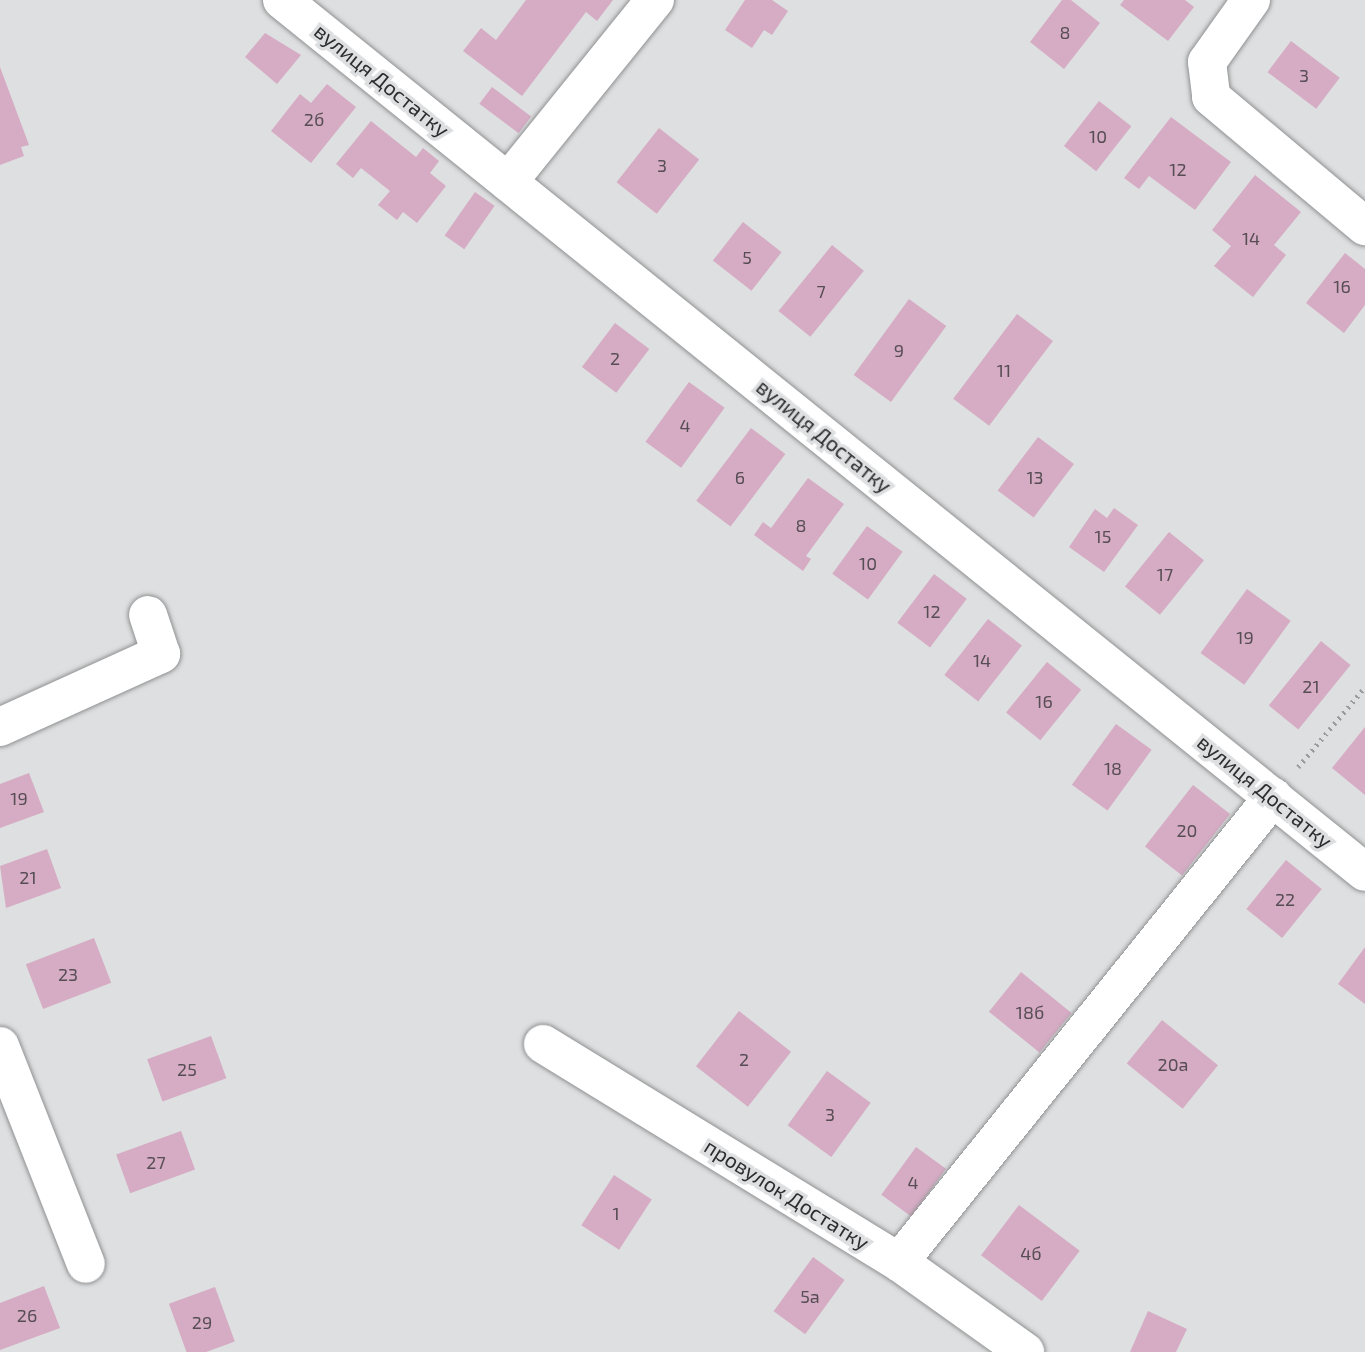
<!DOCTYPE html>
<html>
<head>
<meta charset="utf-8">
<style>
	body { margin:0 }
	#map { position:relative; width:1365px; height:1352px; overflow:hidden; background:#dedfe0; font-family:"Exo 2",sans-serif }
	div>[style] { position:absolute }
	.building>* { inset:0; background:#d5acc4; transform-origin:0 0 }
	.path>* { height:4.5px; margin-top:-2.25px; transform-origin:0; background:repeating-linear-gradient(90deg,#9b9c9d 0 2px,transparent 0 7px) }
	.roads { filter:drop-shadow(0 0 2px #909192) drop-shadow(0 0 2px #909192) }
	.minor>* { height:38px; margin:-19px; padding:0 19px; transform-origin:19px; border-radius:19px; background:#fff }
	span { translate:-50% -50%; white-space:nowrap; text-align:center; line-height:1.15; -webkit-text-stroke:7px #dedfe0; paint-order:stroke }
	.number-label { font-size:18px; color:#574d54 }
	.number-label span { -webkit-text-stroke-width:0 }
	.street-label { font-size:21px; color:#2d2d2e }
</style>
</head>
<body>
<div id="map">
	<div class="building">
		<i style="clip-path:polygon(526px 0,613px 0,597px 21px,586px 12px,522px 96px,463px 51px,481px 28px,496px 40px)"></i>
		<i style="clip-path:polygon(745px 0,772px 0,788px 11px,772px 35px,764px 30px,752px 48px,725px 30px)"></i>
		<i style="clip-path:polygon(1062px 0,1071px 0,1100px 23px,1064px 69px,1030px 42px)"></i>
		<i style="clip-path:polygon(1124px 0,1185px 0,1194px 7px,1168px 41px,1120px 5px)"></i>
		<i style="clip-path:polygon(265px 33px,301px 55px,277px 84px,245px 57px)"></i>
		<i style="left:1291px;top:41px;width:61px;height:39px;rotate:37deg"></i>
		<i style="clip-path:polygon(0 67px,29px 145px,21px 147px,24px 156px,0 165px)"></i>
		<i style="clip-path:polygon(327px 84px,356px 107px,311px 163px,271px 131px,300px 94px,311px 103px)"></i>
		<i style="left:492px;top:87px;width:49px;height:21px;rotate:37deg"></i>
		<i style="left:1099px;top:101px;width:41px;height:57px;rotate:38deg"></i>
		<i style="clip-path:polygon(1171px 117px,1231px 162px,1195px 210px,1149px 176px,1139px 189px,1124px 178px)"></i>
		<i style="clip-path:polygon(371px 121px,416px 157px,423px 148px,439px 161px,430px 173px,446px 186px,417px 223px,403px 212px,397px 220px,378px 205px,390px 191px,361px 168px,353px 178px,336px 164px)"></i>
		<i style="left:659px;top:128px;width:51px;height:69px;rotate:38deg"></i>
		<i style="clip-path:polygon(1255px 175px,1301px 212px,1274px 245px,1286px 255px,1253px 297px,1214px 266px,1231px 246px,1212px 230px)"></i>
		<i style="left:475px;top:192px;width:24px;height:53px;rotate:35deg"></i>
		<i style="left:743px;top:222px;width:49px;height:49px;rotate:38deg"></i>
		<i style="left:832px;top:245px;width:41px;height:85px;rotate:39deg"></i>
		<i style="clip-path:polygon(1345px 253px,1365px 269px,1365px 305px,1344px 333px,1306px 303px)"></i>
		<i style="left:909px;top:299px;width:46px;height:94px;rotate:36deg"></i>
		<i style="left:1017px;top:314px;width:45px;height:106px;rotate:37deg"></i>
		<i style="left:615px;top:323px;width:43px;height:55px;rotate:37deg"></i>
		<i style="left:689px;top:382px;width:44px;height:74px;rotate:36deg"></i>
		<i style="left:751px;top:428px;width:43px;height:91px;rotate:37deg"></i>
		<i style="left:1038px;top:437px;width:45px;height:67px;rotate:37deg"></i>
		<i style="clip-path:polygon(808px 478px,844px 504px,806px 556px,811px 559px,803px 571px,754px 535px,763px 522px,771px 528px)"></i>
		<i style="clip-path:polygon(1114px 508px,1138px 525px,1104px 572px,1069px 547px,1095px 509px,1107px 518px)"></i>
		<i style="left:867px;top:526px;width:44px;height:59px;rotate:36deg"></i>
		<i style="left:1169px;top:532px;width:45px;height:70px;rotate:39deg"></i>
		<i style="left:934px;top:574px;width:41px;height:61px;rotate:37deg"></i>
		<i style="left:1247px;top:589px;width:54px;height:79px;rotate:36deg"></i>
		<i style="left:988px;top:619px;width:43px;height:71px;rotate:38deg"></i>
		<i style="left:1321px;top:641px;width:38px;height:83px;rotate:39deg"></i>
		<i style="left:1047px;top:662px;width:44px;height:65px;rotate:39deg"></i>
		<i style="left:1116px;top:724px;width:44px;height:75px;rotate:36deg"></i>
		<i style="clip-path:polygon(1365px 727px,1365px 795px,1332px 768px)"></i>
		<i style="clip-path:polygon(29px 773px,44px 812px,0 828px,0 784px)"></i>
		<i style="left:1193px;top:785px;width:47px;height:78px;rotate:38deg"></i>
		<i style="clip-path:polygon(47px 849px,61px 888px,6px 908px,0 866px)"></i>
		<i style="left:1286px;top:860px;width:46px;height:63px;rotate:39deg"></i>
		<i style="left:94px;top:938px;width:48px;height:73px;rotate:69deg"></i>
		<i style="clip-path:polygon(1365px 947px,1365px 1004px,1338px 984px)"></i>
		<i style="left:1021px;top:972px;width:65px;height:51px;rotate:39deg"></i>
		<i style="left:739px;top:1011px;width:66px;height:70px;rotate:38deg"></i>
		<i style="left:1162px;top:1020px;width:72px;height:56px;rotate:39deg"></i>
		<i style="left:211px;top:1036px;width:45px;height:68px;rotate:70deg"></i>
		<i style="left:827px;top:1071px;width:54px;height:67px;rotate:36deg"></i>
		<i style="left:181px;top:1131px;width:41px;height:69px;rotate:70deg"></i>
		<i style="left:916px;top:1147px;width:37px;height:59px;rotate:36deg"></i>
		<i style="left:614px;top:1175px;width:45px;height:60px;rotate:33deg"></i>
		<i style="left:1019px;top:1205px;width:76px;height:63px;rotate:37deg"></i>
		<i style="left:813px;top:1257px;width:39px;height:67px;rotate:36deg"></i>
		<i style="clip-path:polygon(44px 1286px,60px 1328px,0 1350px,0 1303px)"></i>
		<i style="left:215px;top:1287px;width:58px;height:49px;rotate:70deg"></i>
		<i style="clip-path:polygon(1148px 1311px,1187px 1329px,1176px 1352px,1130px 1352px)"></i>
	</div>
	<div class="path">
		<i style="left:1298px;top:767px;width:104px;rotate:-50.1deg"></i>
	</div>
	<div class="roads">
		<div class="minor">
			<i style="left:282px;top:0;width:1390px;rotate:38.84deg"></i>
			<i style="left:1251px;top:0;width:76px;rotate:125.4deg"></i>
			<i style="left:1207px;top:62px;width:35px;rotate:83deg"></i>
			<i style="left:1211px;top:97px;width:201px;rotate:40deg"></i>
			<i style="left:508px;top:182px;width:234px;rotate:-51.1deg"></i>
			<i style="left:0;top:727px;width:177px;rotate:-24.4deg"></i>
			<i style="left:161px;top:654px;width:41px;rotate:-108.4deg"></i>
			<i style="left:543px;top:1044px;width:417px;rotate:31.5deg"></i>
			<i style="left:899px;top:1262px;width:155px;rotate:35.5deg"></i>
			<i style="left:0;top:1046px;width:234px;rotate:68.5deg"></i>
			<i style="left:899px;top:1262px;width:597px;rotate:-51.19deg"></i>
		</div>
	</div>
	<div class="number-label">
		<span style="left:1065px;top:32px">8</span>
		<span style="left:1304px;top:75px">3</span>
		<span style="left:314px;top:119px">2б</span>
		<span style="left:1098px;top:136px">10</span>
		<span style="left:662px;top:165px">3</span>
		<span style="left:1178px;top:169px">12</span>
		<span style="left:1251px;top:238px">14</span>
		<span style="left:747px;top:257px">5</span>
		<span style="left:1342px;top:286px">16</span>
		<span style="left:821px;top:291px">7</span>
		<span style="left:899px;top:350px">9</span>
		<span style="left:615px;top:358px">2</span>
		<span style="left:1004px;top:370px">11</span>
		<span style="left:685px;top:425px">4</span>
		<span style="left:740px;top:477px">6</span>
		<span style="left:1035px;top:477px">13</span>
		<span style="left:801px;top:525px">8</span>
		<span style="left:1103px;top:536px">15</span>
		<span style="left:868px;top:563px">10</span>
		<span style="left:1165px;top:574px">17</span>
		<span style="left:932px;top:611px">12</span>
		<span style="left:1245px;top:637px">19</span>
		<span style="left:982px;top:660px">14</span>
		<span style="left:1311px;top:686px">21</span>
		<span style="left:1044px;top:701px">16</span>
		<span style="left:1113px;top:768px">18</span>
		<span style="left:19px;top:798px">19</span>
		<span style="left:1187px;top:830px">20</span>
		<span style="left:28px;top:877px">21</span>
		<span style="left:1285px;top:899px">22</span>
		<span style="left:68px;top:974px">23</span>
		<span style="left:1030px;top:1012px">18б</span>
		<span style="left:744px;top:1059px">2</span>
		<span style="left:1173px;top:1064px">20а</span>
		<span style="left:187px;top:1069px">25</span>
		<span style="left:830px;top:1114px">3</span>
		<span style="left:156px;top:1162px">27</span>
		<span style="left:913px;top:1182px">4</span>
		<span style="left:616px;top:1213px">1</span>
		<span style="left:1031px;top:1253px">4б</span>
		<span style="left:810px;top:1296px">5а</span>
		<span style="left:27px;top:1315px">26</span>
		<span style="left:202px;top:1322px">29</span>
	</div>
	<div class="street-label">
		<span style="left:382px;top:80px;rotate:39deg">вулиця Достатку</span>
		<span style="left:824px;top:436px;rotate:39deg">вулиця Достатку</span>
		<span style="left:1265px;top:791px;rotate:39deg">вулиця Достатку</span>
		<span style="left:787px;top:1194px;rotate:32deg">провулок Достатку</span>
	</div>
</div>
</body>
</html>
